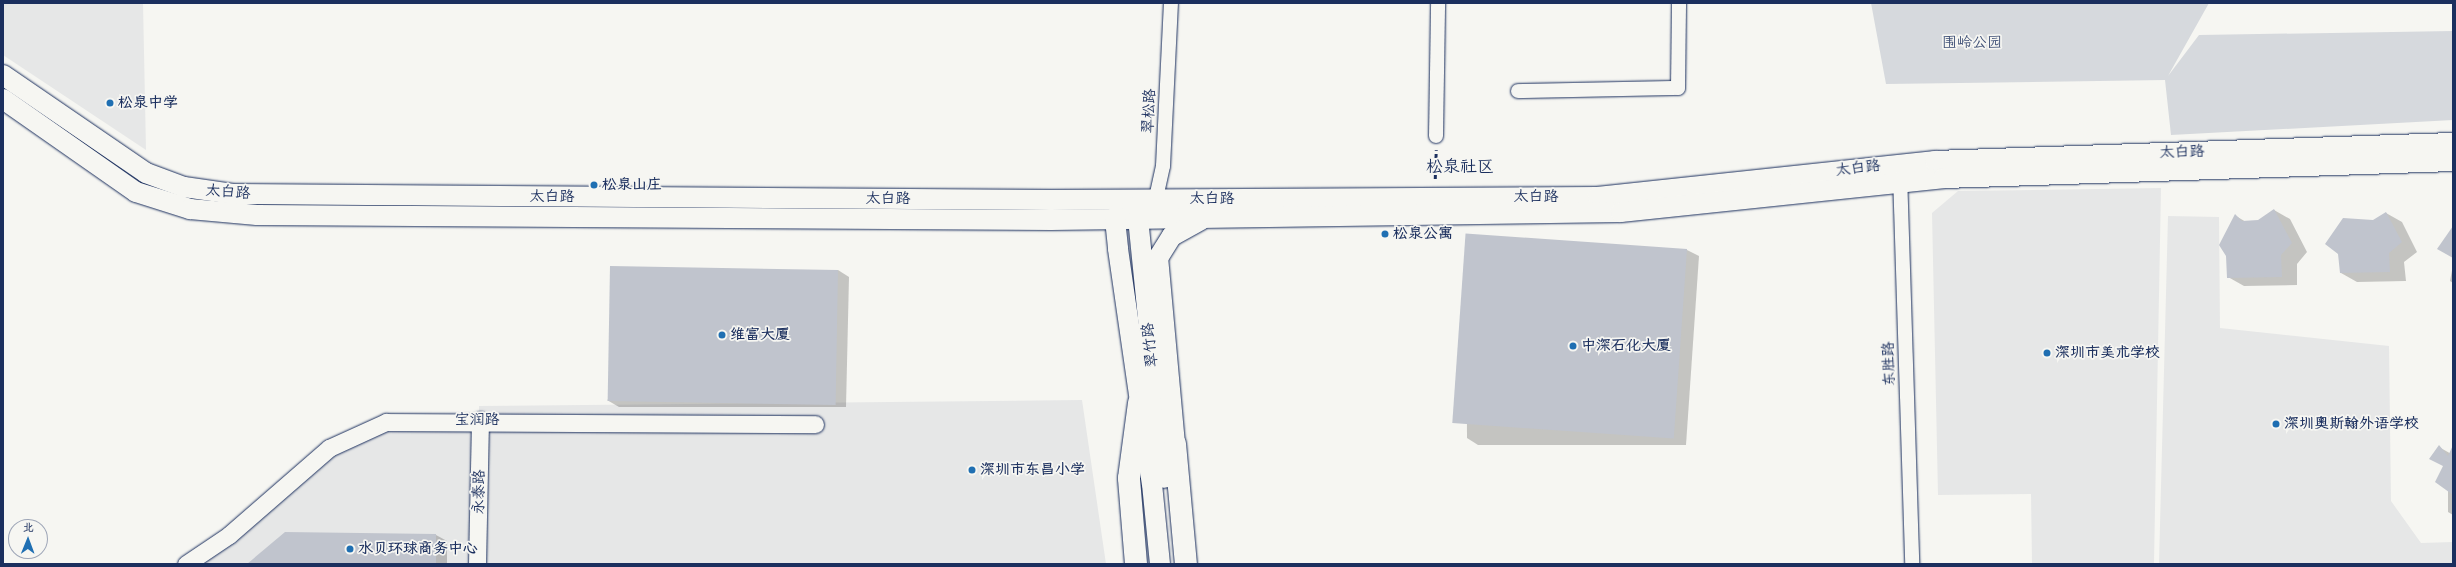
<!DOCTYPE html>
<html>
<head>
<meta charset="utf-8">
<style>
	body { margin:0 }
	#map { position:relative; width:2456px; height:567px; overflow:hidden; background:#f6f6f2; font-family:Sriracha,"LXGW WenKai TC",sans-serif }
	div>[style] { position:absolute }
	.built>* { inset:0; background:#e6e7e7 }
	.green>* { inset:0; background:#d6d9dd }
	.shadow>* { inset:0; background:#0003 }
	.building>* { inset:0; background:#c0c4cd; transform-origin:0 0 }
	.path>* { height:2.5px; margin-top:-1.25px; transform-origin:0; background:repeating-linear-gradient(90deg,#1b2f5e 0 4px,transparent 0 7px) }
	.roads { filter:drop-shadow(0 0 1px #1b2f5e) drop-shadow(0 0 1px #1b2f5e) }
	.minor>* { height:14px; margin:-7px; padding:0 7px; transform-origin:7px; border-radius:7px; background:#f6f6f2 }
	.tertiary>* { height:17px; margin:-8.5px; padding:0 8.5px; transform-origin:8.5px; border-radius:8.5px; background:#f6f6f2 }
	.secondary>* { height:20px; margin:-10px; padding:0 10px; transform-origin:10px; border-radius:10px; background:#f6f6f2 }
	.primary>* { height:22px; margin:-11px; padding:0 11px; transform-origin:11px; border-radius:11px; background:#f6f6f2 }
	.dots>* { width:11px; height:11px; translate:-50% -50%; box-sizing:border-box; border:2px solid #f6f6f2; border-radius:50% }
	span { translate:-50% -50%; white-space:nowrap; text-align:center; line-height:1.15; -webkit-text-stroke:3.5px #f6f6f2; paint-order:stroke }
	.park-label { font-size:15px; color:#405177 }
	.poi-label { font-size:15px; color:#1b2f5e; font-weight:700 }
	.left { translate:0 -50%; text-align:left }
	.street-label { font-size:15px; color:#1b2f5e }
	.quarter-label { font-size:17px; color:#1b2f5e }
	.frame { position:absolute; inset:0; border:4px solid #1b2f5e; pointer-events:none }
	.north { position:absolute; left:8px; top:519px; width:40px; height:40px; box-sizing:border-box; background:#f6f6f2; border:1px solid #9ea6b7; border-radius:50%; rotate:1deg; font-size:11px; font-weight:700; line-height:16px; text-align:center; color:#1b2f5e }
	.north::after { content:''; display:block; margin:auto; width:14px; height:18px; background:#1f6fb2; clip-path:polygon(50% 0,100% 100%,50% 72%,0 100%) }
</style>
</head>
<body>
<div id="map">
	<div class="built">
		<i style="clip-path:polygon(3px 3px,143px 3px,146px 150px,3px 55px)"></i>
		<i style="clip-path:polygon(2161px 188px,2154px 563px,2032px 563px,2031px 494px,1938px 495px,1932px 213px,1958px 191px)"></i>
		<i style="clip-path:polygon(2168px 216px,2219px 217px,2220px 328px,2389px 346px,2391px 501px,2421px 543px,2453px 542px,2453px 564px,2159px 564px)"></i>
		<i style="clip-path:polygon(1082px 400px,1106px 564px,186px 564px,329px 448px,386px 422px,479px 419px,479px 406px)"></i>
	</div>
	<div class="green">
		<i style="clip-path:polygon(1871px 3px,2209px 3px,2168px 76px,2199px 35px,2453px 31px,2453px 120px,2171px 135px,2165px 80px,1886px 84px)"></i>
	</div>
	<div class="shadow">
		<i style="clip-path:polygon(2274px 210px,2290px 219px,2307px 252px,2297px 264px,2297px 285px,2244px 286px,2228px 277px,2236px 216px,2246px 222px,2258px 221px)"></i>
		<i style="clip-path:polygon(2386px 213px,2402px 222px,2417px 252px,2404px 262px,2406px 281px,2357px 282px,2341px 273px,2373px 221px)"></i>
		<i style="clip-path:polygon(1687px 250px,1699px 256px,1686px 445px,1478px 445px,1467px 438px,1466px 255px)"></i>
		<i style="clip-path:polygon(2453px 265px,2453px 283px,2450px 281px)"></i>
		<i style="clip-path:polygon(838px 270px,849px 277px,846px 407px,619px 407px,607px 400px)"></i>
		<i style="clip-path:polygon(2439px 447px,2453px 455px,2453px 515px,2448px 512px,2448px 490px)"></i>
		<i style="clip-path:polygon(436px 535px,447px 541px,447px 564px,248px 564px)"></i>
	</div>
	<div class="building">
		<i style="clip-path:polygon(2274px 209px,2292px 243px,2281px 255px,2282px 277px,2227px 278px,2226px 256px,2219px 245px,2235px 214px,2242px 221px,2258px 220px)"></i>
		<i style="clip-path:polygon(2386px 212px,2402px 242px,2389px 253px,2390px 272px,2340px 273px,2338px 254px,2325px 244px,2343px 218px,2373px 220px)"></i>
		<i style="clip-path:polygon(2453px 226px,2453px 258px,2437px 249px)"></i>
		<i style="left:1687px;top:249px;width:190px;height:222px;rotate:94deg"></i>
		<i style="left:610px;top:266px;width:228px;height:135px;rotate:1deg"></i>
		<i style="clip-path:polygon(2439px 445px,2448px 456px,2453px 445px,2453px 495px,2435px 482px,2443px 466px,2429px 459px)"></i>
		<i style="clip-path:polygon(285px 532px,436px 534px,436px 564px,247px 564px)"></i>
	</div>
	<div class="path">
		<i style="left:1435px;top:179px;width:29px;rotate:-88deg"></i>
	</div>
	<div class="roads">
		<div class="minor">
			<i style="left:1518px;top:91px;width:160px;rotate:-1.1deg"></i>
			<i style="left:1678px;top:88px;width:85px;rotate:-89.3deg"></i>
			<i style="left:1436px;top:136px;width:133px;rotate:-89.1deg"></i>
			<i style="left:1900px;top:174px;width:390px;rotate:88.2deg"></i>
			<i style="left:1154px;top:207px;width:42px;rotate:-77.6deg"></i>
			<i style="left:1163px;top:166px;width:163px;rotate:-87.2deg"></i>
		</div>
		<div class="tertiary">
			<i style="left:186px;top:564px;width:52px;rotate:-34deg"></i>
			<i style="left:229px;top:535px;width:133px;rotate:-41deg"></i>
			<i style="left:329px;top:448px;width:63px;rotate:-24.5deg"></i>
			<i style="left:386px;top:422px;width:429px;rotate:0.3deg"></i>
			<i style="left:477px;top:564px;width:144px;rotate:-88.8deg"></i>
		</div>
		<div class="secondary">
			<i style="left:3px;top:75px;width:173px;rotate:34.4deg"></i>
			<i style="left:146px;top:173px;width:40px;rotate:20.2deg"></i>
			<i style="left:184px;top:187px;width:49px;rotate:8.1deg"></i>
			<i style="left:233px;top:194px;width:818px;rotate:0.42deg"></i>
			<i style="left:1051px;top:200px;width:547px;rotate:-0.31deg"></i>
			<i style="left:1598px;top:197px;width:339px;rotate:-6.1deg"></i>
			<i style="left:1935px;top:161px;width:518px;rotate:-1.99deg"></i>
			<i style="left:3px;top:99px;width:162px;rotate:35deg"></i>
			<i style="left:136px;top:192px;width:57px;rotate:17.5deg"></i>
			<i style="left:190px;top:209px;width:67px;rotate:5.1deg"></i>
			<i style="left:257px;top:215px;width:794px;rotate:0.36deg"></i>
			<i style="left:1051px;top:220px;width:570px;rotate:-0.8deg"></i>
			<i style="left:1621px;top:212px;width:325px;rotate:-6deg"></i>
			<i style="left:1944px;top:178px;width:509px;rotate:-1.91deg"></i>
			<i style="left:1123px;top:207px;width:14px;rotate:124deg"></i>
			<i style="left:1115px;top:219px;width:30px;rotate:84deg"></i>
			<i style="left:1118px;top:249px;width:237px;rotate:81.8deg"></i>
			<i style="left:1152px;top:484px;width:80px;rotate:84.3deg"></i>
			<i style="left:1132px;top:207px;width:13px;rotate:61deg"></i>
			<i style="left:1138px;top:218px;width:261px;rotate:84.3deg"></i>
			<i style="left:1170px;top:459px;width:16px;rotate:-72deg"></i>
			<i style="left:1175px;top:444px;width:187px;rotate:-95.2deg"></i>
			<i style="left:1158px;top:258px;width:26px;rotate:-58deg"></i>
			<i style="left:1172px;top:236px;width:33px;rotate:-29deg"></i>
		</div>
		<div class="primary">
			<i style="left:1175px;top:444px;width:121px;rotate:84.8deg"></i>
			<i style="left:1136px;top:564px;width:86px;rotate:-94.7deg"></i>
			<i style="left:1129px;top:478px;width:76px;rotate:-82.4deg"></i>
		</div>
	</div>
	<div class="dots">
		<i style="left:110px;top:103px;background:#1f6fb2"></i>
		<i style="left:594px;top:185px;background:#1f6fb2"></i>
		<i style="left:1385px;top:234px;background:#1f6fb2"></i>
		<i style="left:722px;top:335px;background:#1f6fb2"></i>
		<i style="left:1573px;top:346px;background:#1f6fb2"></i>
		<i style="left:2047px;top:353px;background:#1f6fb2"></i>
		<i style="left:2276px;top:424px;background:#1f6fb2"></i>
		<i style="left:972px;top:470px;background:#1f6fb2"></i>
		<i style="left:350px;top:549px;background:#1f6fb2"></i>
	</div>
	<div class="park-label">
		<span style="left:1972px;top:43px">围岭公园</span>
	</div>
	<div class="poi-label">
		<span class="left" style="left:118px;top:103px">松泉中学</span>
		<span class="left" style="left:602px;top:185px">松泉山庄</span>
		<span class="left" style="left:1393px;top:234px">松泉公寓</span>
		<span class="left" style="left:730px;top:335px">维富大厦</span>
		<span class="left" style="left:1581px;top:346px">中深石化大厦</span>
		<span class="left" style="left:2055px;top:353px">深圳市美术学校</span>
		<span class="left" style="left:2284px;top:424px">深圳奥斯翰外语学校</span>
		<span class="left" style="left:980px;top:470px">深圳市东昌小学</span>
		<span class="left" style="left:358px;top:549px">水贝环球商务中心</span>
	</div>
	<div class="street-label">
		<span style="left:1149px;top:111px;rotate:-87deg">翠松路</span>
		<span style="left:2182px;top:152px;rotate:-2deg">太白路</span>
		<span style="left:1858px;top:168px;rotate:-7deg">太白路</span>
		<span style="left:228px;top:192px;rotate:4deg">太白路</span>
		<span style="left:552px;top:197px">太白路</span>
		<span style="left:1536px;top:197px">太白路</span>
		<span style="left:888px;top:199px">太白路</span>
		<span style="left:1212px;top:199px">太白路</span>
		<span style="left:1150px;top:345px;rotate:-96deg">翠竹路</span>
		<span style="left:1889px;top:364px;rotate:-92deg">东胜路</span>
		<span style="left:477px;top:420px">宝润路</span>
		<span style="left:479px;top:492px;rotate:-89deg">永泰路</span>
	</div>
	<div class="quarter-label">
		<span style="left:1460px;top:167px">松泉社区</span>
	</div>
	<div class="frame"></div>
	<div class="north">北</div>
</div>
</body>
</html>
